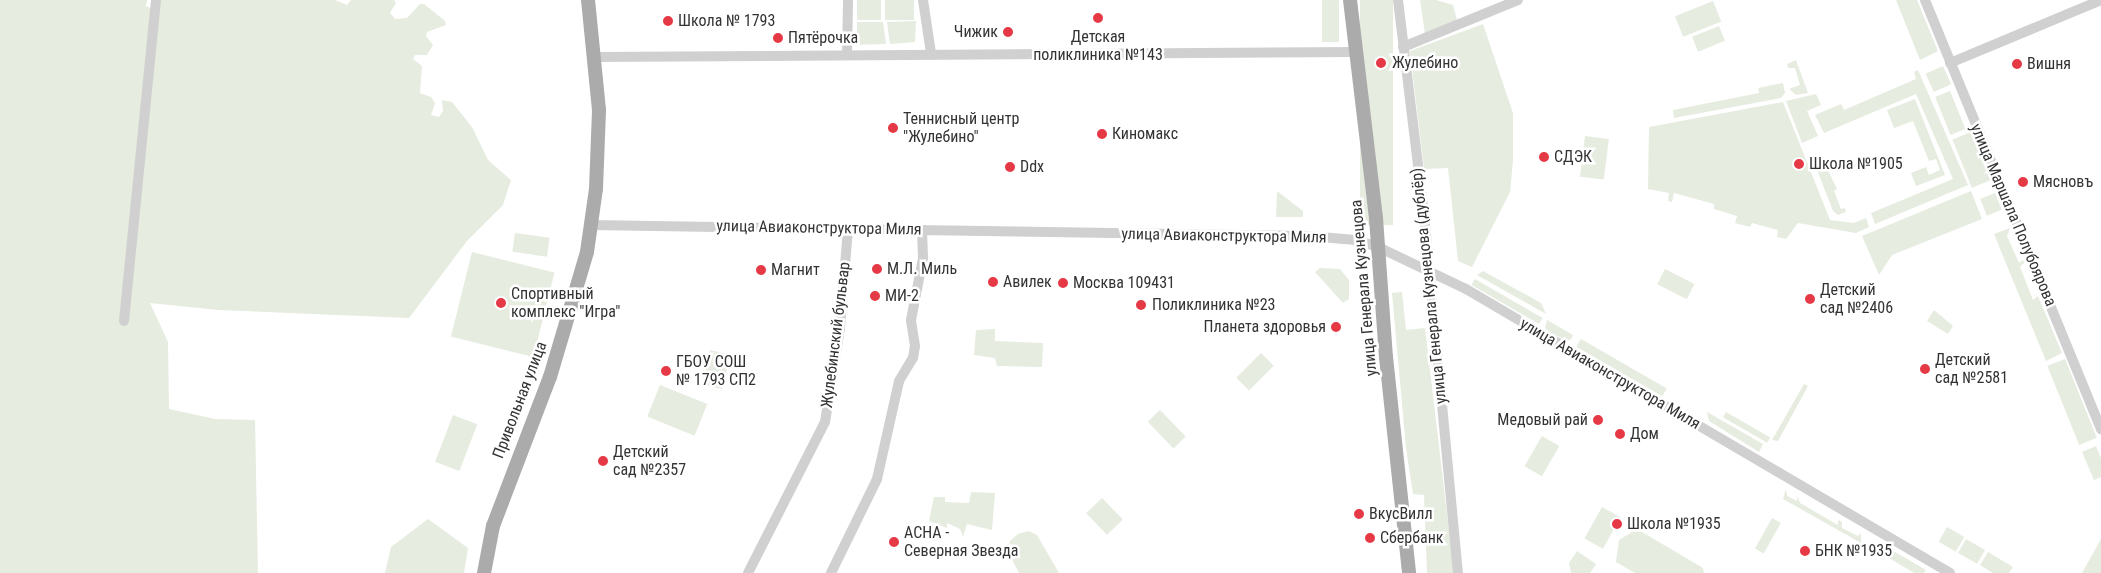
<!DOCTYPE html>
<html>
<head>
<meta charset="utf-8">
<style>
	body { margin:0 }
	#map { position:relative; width:2101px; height:573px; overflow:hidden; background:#fff; font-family:"Roboto Condensed",sans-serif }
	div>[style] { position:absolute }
	.green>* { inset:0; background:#e6ecdf; transform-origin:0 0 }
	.minor>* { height:10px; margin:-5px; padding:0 5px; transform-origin:5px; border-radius:5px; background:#d0d0d0 }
	.major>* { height:14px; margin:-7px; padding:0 7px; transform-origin:7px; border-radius:7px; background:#ababab }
	.dots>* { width:14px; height:14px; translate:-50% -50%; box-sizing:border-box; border:2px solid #fff; border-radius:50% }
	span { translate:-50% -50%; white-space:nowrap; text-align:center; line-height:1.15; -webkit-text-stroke:5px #fff; paint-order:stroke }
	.poi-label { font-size:16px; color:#333 }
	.left { translate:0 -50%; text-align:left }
	.right { translate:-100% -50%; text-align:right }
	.street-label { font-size:16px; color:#333 }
</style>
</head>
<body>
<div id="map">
	<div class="green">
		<i style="clip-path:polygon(0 0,147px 0,146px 6px,150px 8px,155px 0,335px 0,347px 5px,351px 0,394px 0,396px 3px,390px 13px,395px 19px,407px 18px,420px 4px,424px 4px,445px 21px,446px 25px,427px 32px,426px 36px,433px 45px,427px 55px,415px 55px,413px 59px,422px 66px,420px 93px,431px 97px,435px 103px,431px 115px,439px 117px,443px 111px,442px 100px,452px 102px,472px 127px,488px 160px,511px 180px,503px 205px,467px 241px,409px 318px,218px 310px,150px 303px,168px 342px,169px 409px,215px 419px,255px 420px,258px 573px,0 573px)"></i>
		<i style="left:857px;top:0;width:24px;height:20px"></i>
		<i style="left:885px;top:0;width:29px;height:20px"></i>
		<i style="left:1322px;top:0;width:17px;height:42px"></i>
		<i style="left:1360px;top:0;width:33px;height:225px"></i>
		<i style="clip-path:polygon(1420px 0,1436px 0,1453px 5px,1457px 20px,1425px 34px)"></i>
		<i style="clip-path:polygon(1896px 0,1917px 0,1938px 51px,1920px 60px)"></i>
		<i style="left:1713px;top:1px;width:22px;height:41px;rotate:68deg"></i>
		<i style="clip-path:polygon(916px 21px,915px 42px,890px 44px,887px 22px)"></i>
		<i style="clip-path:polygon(857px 22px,883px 22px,886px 44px,851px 45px,851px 41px,857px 41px)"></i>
		<i style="clip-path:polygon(1483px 24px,1513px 113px,1513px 161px,1510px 192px,1472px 267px,1458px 261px,1448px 168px,1424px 169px,1410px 51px)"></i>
		<i style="left:1719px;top:26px;width:16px;height:29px;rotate:68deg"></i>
		<i style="clip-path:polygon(1796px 60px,1808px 93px,1796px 95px,1789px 89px,1800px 85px,1795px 68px,1788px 68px,1787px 64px)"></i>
		<i style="left:1943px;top:66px;width:20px;height:19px;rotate:66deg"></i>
		<i style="clip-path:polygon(1918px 70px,1968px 185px,1875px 224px,1871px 213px,1953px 179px,1916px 94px,1824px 133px,1815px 115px,1841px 104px,1844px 110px,1916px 79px,1914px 72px)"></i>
		<i style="clip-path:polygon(1783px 83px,1785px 93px,1781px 98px,1674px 118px,1673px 110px,1759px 93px,1758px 88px)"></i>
		<i style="left:1950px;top:91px;width:41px;height:16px;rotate:68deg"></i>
		<i style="clip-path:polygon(1816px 94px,1821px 105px,1807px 111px,1818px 136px,1802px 143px,1786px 101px)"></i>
		<i style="clip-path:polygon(1915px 99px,1945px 175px,1916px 186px,1911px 173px,1926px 167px,1929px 175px,1940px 170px,1936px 159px,1929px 161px,1913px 121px,1894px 128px,1887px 110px)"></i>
		<i style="clip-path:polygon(1783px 102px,1830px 220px,1854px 223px,1866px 218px,1869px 227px,1856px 233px,1798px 223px,1786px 239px,1777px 237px,1778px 230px,1752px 223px,1750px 227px,1735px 223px,1737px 216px,1714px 209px,1714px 204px,1674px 193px,1672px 202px,1668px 201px,1669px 193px,1648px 189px,1649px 127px)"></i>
		<i style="left:1971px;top:132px;width:52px;height:20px;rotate:68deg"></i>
		<i style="left:1585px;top:136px;width:24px;height:41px;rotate:7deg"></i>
		<i style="clip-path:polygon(1820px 154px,1837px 189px,1834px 191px,1841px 209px,1845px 208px,1846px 212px,1838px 215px,1833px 211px,1812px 157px)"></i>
		<i style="clip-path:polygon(1277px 191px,1303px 211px,1303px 217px,1276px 217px)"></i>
		<i style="clip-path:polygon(1971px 191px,1982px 219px,1892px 255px,1879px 275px,1862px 236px)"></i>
		<i style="left:1995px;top:193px;width:18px;height:16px;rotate:68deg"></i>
		<i style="clip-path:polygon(2010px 228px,2007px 236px,2019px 263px,2023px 260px,2024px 263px,2020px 267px,2033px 300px,2038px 296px,2062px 353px,2046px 361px,1994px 234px)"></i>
		<i style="left:515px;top:233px;width:35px;height:19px;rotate:8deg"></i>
		<i style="left:472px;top:252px;width:85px;height:87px;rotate:14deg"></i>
		<i style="clip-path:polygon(1320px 268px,1340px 269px,1349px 280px,1349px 299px,1343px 303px,1315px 272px)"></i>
		<i style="left:1665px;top:269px;width:33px;height:17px;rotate:27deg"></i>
		<i style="clip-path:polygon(1483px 271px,1541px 303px,1546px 314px,1477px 275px)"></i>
		<i style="left:1475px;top:279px;width:78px;height:7px;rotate:30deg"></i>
		<i style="clip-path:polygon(1402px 292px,1406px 330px,1425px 328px,1454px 573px,1427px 573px,1424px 495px,1413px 494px,1406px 448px,1392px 293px)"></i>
		<i style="clip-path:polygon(1934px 310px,1953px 326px,1948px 334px,1927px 321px)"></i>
		<i style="clip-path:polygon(1547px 320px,1573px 335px,1572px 338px,1568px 341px,1551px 333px,1545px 328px)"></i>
		<i style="clip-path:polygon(995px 329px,995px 341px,1043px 343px,1042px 367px,997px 366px,995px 358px,974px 355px,976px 330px)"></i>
		<i style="left:1581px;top:339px;width:99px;height:9px;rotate:30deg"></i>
		<i style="left:710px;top:350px;width:21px;height:35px;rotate:14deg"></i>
		<i style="left:1261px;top:353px;width:18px;height:35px;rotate:45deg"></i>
		<i style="left:2065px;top:359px;width:85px;height:19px;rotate:68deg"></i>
		<i style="clip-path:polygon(1804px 384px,1808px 386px,1778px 441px,1772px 440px)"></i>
		<i style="left:660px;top:385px;width:51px;height:34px;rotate:22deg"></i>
		<i style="left:1160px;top:410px;width:37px;height:17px;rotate:46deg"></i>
		<i style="clip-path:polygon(1707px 412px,1763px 444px,1759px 452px,1709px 421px)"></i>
		<i style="left:1726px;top:412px;width:51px;height:6px;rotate:30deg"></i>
		<i style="left:453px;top:415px;width:26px;height:50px;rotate:21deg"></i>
		<i style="left:1542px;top:436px;width:20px;height:35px;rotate:30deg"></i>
		<i style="clip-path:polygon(2096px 446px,2101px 458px,2101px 477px,2094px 480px,2082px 452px)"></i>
		<i style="clip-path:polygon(1786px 489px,1787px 496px,1797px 501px,1797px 496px,1800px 503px,1838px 525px,1838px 520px,1842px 522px,1842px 528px,1858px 536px,1861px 533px,1861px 543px,1783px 499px)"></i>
		<i style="clip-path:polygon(971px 492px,995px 493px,992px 530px,967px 524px,963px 537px,960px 529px,947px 523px,947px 528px,929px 521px,934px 497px,945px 497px,945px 502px,969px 503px)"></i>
		<i style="left:1102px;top:498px;width:30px;height:22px;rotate:46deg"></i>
		<i style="left:1602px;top:507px;width:21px;height:36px;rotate:29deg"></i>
		<i style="left:1772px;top:518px;width:10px;height:35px;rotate:29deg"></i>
		<i style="clip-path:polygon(428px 519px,468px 548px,464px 573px,385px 573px,391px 547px)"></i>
		<i style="left:1947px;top:527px;width:20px;height:17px;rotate:30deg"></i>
		<i style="clip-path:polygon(1637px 529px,1703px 568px,1704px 573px,1635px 573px,1616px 562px,1619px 540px)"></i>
		<i style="clip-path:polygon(1029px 531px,1037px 535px,1059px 573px,1019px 573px,1008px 552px,1010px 541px,1018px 534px)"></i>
		<i style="left:1966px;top:539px;width:22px;height:16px;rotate:30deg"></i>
		<i style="clip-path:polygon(2101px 539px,2101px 573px,2082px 573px)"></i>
		<i style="clip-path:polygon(1878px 542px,1926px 570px,1924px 573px,1914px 573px,1874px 549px)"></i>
		<i style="clip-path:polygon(1577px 551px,1596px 564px,1590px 573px,1571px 573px,1569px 563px)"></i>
		<i style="clip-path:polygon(1988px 552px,2013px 567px,2009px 573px,1993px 573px,1980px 565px)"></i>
	</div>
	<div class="minor">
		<i style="left:923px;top:0;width:54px;rotate:81.4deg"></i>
		<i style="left:1398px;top:0;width:216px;rotate:83.1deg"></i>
		<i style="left:1424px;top:214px;width:361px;rotate:84.6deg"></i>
		<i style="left:1925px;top:0;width:464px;rotate:67.7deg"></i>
		<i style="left:1403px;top:47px;width:124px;rotate:-22.2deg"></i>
		<i style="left:847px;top:54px;width:54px;rotate:-88.9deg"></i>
		<i style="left:595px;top:57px;width:763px;rotate:-0.38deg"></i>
		<i style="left:1950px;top:63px;width:164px;rotate:-22.6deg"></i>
		<i style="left:590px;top:225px;width:718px;rotate:0.88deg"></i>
		<i style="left:1308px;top:236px;width:48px;rotate:4.8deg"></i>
		<i style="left:1356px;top:240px;width:23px;rotate:18deg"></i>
		<i style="left:1378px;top:247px;width:98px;rotate:25.5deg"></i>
		<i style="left:1466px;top:289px;width:561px;rotate:30.4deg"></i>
		<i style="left:124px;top:321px;width:323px;rotate:-84.3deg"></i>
		<i style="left:748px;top:573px;width:169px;rotate:-63deg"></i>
		<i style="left:825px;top:422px;width:95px;rotate:-80.9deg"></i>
		<i style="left:840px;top:328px;width:99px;rotate:-85.4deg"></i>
		<i style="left:831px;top:573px;width:105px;rotate:-63.9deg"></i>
		<i style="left:877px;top:479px;width:100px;rotate:-77.3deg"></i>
		<i style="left:899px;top:381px;width:27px;rotate:-59deg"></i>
		<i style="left:913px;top:358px;width:12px;rotate:-81deg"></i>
		<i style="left:915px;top:346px;width:26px;rotate:-99deg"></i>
		<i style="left:911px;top:320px;width:63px;rotate:-79deg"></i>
		<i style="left:923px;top:258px;width:28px;rotate:-92deg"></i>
	</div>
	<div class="major">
		<i style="left:1350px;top:0;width:220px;rotate:83.2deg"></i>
		<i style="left:1376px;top:218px;width:139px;rotate:85.9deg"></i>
		<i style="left:1386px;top:357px;width:217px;rotate:83.9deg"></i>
		<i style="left:484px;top:573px;width:48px;rotate:-79.2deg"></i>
		<i style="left:493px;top:526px;width:160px;rotate:-69.1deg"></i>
		<i style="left:550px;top:377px;width:130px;rotate:-73.5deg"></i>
		<i style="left:587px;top:252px;width:64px;rotate:-81.9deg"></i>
		<i style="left:596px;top:189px;width:79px;rotate:-87.8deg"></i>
		<i style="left:599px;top:110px;width:111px;rotate:-95.7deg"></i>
	</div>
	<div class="dots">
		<i style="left:1098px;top:18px;background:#e63946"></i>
		<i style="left:668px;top:21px;background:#e63946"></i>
		<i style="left:1008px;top:32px;background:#e63946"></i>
		<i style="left:778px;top:38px;background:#e63946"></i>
		<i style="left:1381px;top:63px;background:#e63946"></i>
		<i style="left:2017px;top:64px;background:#e63946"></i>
		<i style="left:893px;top:128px;background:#e63946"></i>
		<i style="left:1102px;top:134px;background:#e63946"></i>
		<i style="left:1544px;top:157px;background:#e63946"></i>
		<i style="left:1799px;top:164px;background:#e63946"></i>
		<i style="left:1010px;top:167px;background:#e63946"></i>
		<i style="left:2023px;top:182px;background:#e63946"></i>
		<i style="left:877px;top:269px;background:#e63946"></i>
		<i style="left:761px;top:270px;background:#e63946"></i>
		<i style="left:993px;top:282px;background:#e63946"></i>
		<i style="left:1063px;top:283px;background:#e63946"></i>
		<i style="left:875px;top:296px;background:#e63946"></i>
		<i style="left:1810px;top:299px;background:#e63946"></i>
		<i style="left:501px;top:303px;background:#e63946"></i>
		<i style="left:1141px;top:305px;background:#e63946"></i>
		<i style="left:1336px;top:327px;background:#e63946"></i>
		<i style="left:1925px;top:369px;background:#e63946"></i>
		<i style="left:666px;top:371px;background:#e63946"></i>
		<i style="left:1598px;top:420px;background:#e63946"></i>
		<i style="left:1620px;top:434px;background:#e63946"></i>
		<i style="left:603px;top:461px;background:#e63946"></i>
		<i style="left:1359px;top:514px;background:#e63946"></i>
		<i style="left:1617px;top:524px;background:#e63946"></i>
		<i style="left:1370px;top:538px;background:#e63946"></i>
		<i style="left:894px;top:542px;background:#e63946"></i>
		<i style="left:1805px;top:551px;background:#e63946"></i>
	</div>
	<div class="poi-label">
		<span class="left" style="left:678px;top:21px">Школа № 1793</span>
		<span class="right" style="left:998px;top:32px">Чижик</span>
		<span style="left:1098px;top:46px">Детская<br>поликлиника №143</span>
		<span class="left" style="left:788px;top:38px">Пятёрочка</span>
		<span class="left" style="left:1392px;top:63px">Жулебино</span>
		<span class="left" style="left:2027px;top:64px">Вишня</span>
		<span class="left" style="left:903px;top:128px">Теннисный центр<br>"Жулебино"</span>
		<span class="left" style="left:1112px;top:134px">Киномакс</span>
		<span class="left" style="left:1554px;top:157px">СДЭК</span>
		<span class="left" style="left:1809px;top:164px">Школа №1905</span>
		<span class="left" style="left:1020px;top:167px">Ddx</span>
		<span class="left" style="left:2033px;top:182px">Мясновъ</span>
		<span class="left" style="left:887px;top:269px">М.Л. Миль</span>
		<span class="left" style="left:771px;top:270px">Магнит</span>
		<span class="left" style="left:1003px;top:282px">Авилек</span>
		<span class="left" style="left:1073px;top:283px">Москва 109431</span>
		<span class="left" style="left:1820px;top:299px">Детский<br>сад №2406</span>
		<span class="left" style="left:511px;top:303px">Спортивный<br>комплекс "Игра"</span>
		<span class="left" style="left:885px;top:296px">МИ-2</span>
		<span class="left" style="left:1152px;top:305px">Поликлиника №23</span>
		<span class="right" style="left:1326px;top:327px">Планета здоровья</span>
		<span class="left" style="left:1935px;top:369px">Детский<br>сад №2581</span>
		<span class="left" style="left:676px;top:371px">ГБОУ СОШ<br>№ 1793 СП2</span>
		<span class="right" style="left:1588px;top:420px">Медовый рай</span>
		<span class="left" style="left:1630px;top:434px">Дом</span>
		<span class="left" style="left:613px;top:461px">Детский<br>сад №2357</span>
		<span class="left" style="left:1369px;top:514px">ВкусВилл</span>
		<span class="left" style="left:1627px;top:524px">Школа №1935</span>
		<span class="left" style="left:904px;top:542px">АСНА -<br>Северная Звезда</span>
		<span class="left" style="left:1380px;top:538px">Сбербанк</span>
		<span class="left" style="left:1815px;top:551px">БНК №1935</span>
	</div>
	<div class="street-label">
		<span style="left:2013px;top:215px;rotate:67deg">улица Маршала Полубоярова</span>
		<span style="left:819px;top:228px;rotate:1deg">улица Авиаконструктора Миля</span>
		<span style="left:1224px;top:236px;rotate:1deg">улица Авиаконструктора Миля</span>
		<span style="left:1429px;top:286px;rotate:-96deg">улица Генерала Кузнецова (дублёр)</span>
		<span style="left:1364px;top:288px;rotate:-95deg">улица Генерала Кузнецова</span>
		<span style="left:836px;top:335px;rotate:-83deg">Жулебинский бульвар</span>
		<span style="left:1610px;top:374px;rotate:30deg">улица Авиаконструктора Миля</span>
		<span style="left:520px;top:400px;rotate:-69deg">Привольная улица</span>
	</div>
</div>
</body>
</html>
